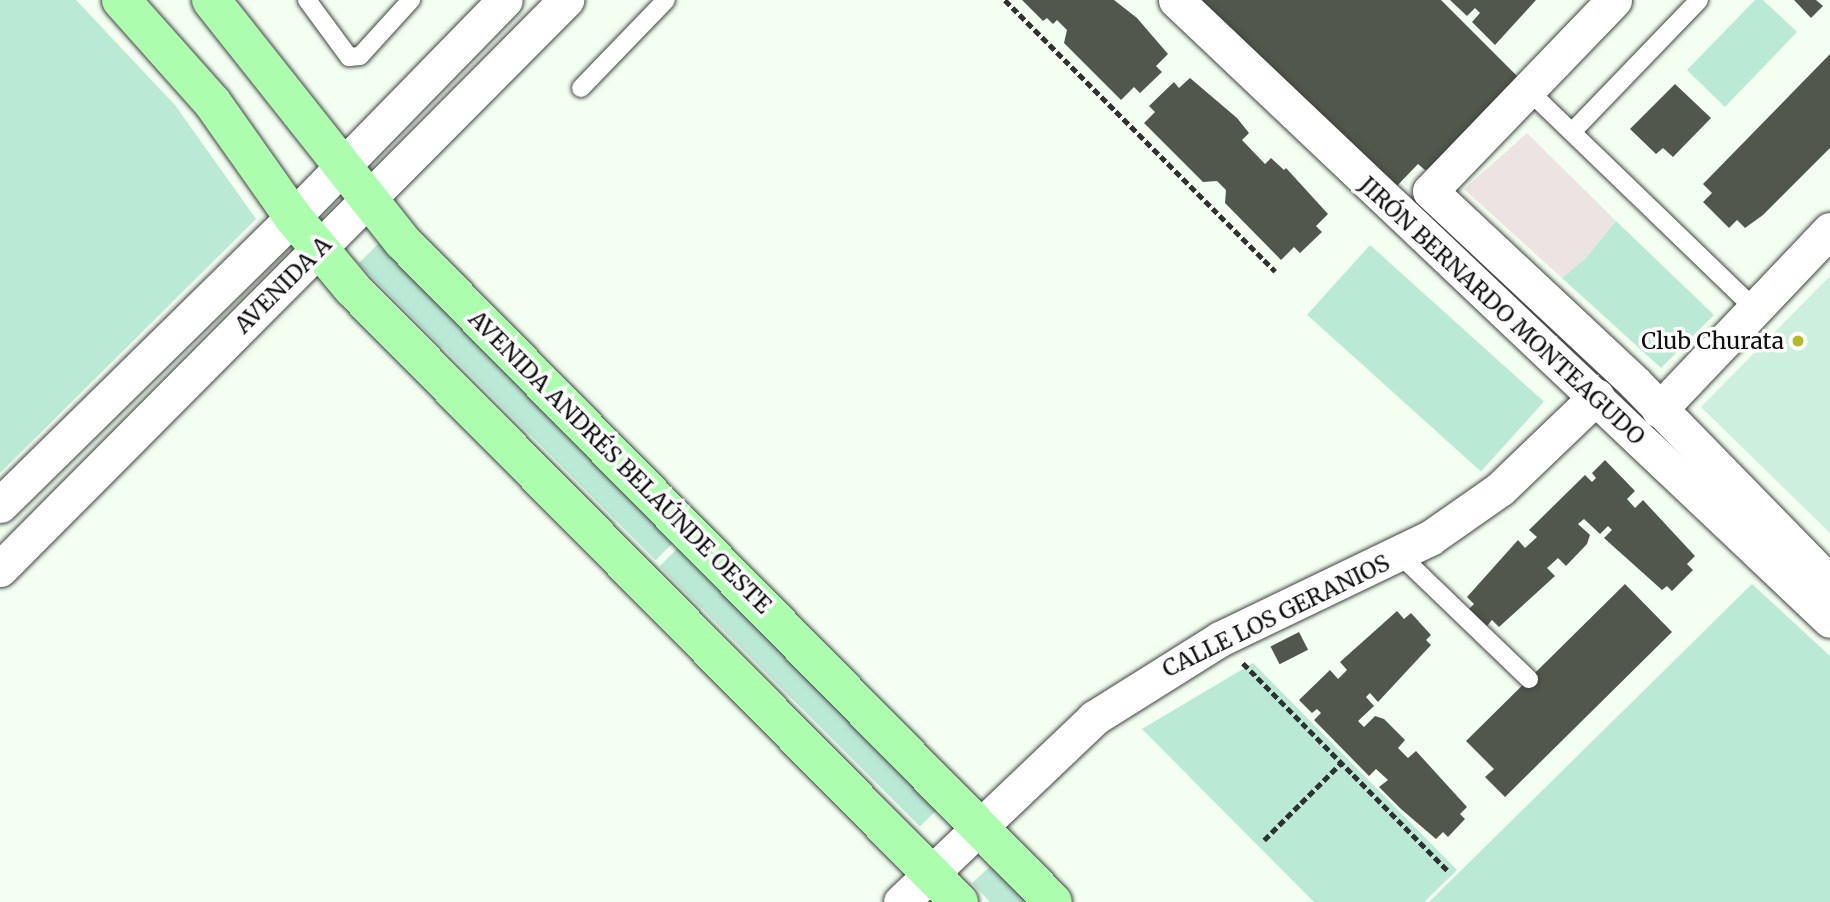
<!DOCTYPE html>
<html>
<head>
<meta charset="utf-8">
<style>
	body { margin:0 }
	#map { position:relative; width:1830px; height:902px; overflow:hidden; background:#f2fff1; font-family:Merriweather,serif }
	div>[style] { position:absolute }
	.industrial>* { inset:0; background:#ede3e3 }
	.green>* { inset:0; background:#bae9d6; transform-origin:0 0 }
	.pitch>* { inset:0; background:#ccf0dd }
	.building>* { inset:0; background:#51574b; transform-origin:0 0 }
	.path>* { height:4.5px; margin-top:-2.25px; transform-origin:0; background:repeating-linear-gradient(90deg,#313131 0 7px,transparent 0 10.5px) }
	.roads { filter:drop-shadow(0 0 2px #424242) drop-shadow(0 0 2px #424242) }
	.lane>* { height:18px; margin:-9px; padding:0 9px; transform-origin:9px; border-radius:9px; background:#fff }
	.street>* { height:35px; margin:-17.5px; padding:0 17.5px; transform-origin:17.5px; border-radius:17.5px; background:#fff }
	.secondary>* { height:38px; margin:-19px; padding:0 19px; transform-origin:19px; border-radius:19px; background:#adfdae }
	.dots>* { width:19px; height:19px; translate:-50% -50%; box-sizing:border-box; border:4px solid #fff; border-radius:50% }
	span { translate:-50% -50%; white-space:nowrap; text-align:center; line-height:1.15; -webkit-text-stroke:7px #fff; paint-order:stroke }
	.street-label { font-size:23px; color:#0f0f0f }
	.poi-label { font-size:23px; color:#0f0f0f }
	.right { translate:-100% -50%; text-align:right }
</style>
</head>
<body>
<div id="map">
	<div class="industrial">
		<i style="clip-path:polygon(1527px 133px,1616px 221px,1585px 259px,1562px 278px,1464px 189px)"></i>
	</div>
	<div class="green">
		<i style="clip-path:polygon(0 0,76px 0,175px 105px,256px 219px,0 473px)"></i>
		<i style="clip-path:polygon(1755px 0,1763px 0,1797px 32px,1725px 107px,1687px 70px)"></i>
		<i style="clip-path:polygon(1616px 221px,1714px 315px,1661px 368px,1562px 278px,1585px 259px)"></i>
		<i style="left:382px;top:240px;width:420px;height:33px;rotate:45deg"></i>
		<i style="left:1370px;top:245px;width:234px;height:94px;rotate:42deg"></i>
		<i style="left:683px;top:543px;width:368px;height:33px;rotate:45deg"></i>
		<i style="clip-path:polygon(1752px 584px,1830px 656px,1830px 902px,1429px 902px)"></i>
		<i style="clip-path:polygon(1253px 663px,1457px 870px,1424px 902px,1314px 902px,1142px 729px)"></i>
		<i style="clip-path:polygon(994px 863px,1033px 902px,990px 902px,972px 883px)"></i>
	</div>
	<div class="pitch">
		<i style="clip-path:polygon(1830px 276px,1830px 533px,1701px 407px)"></i>
	</div>
	<div class="building">
		<i style="clip-path:polygon(1022px 0,1114px 0,1137px 18px,1168px 54px,1156px 66px,1162px 72px,1140px 93px,1134px 87px,1121px 100px,1064px 43px,1067px 30px,1057px 20px,1053px 24px,1047px 18px,1043px 21px)"></i>
		<i style="clip-path:polygon(1201px 0,1441px 0,1520px 79px,1435px 168px,1425px 170px,1418px 164px,1393px 190px)"></i>
		<i style="clip-path:polygon(1450px 0,1536px 0,1495px 45px,1472px 22px,1480px 13px,1475px 8px,1467px 16px)"></i>
		<i style="clip-path:polygon(1794px 0,1816px 0,1823px 6px,1811px 18px)"></i>
		<i style="clip-path:polygon(1830px 54px,1830px 148px,1763px 215px,1745px 228px,1737px 220px,1729px 228px,1703px 202px,1712px 193px,1703px 184px)"></i>
		<i style="clip-path:polygon(1190px 78px,1237px 118px,1249px 133px,1242px 140px,1265px 164px,1271px 158px,1284px 170px,1286px 168px,1328px 214px,1316px 226px,1322px 232px,1300px 253px,1294px 247px,1281px 260px,1225px 203px,1226px 190px,1217px 181px,1203px 182px,1144px 123px,1155px 112px,1149px 106px,1174px 82px,1179px 88px)"></i>
		<i style="clip-path:polygon(1675px 84px,1711px 118px,1673px 157px,1663px 148px,1656px 154px,1630px 129px)"></i>
		<i style="clip-path:polygon(1605px 460px,1635px 491px,1627px 499px,1635px 508px,1643px 500px,1695px 556px,1687px 564px,1693px 570px,1672px 591px,1667px 586px,1662px 590px,1604px 538px,1612px 530px,1608px 526px,1600px 534px,1584px 519px,1578px 524px,1590px 535px,1587px 544px,1566px 566px,1558px 558px,1547px 568px,1555px 576px,1499px 627px,1492px 620px,1487px 626px,1469px 609px,1474px 604px,1467px 597px,1518px 540px,1525px 548px,1537px 537px,1529px 530px,1585px 475px,1592px 482px,1596px 478px,1592px 473px)"></i>
		<i style="clip-path:polygon(1625px 584px,1672px 632px,1505px 797px,1485px 777px,1494px 769px,1466px 741px)"></i>
		<i style="clip-path:polygon(1397px 611px,1404px 619px,1411px 613px,1431px 635px,1426px 640px,1431px 645px,1378px 702px,1370px 693px,1366px 697px,1374px 706px,1358px 721px,1364px 727px,1375px 716px,1384px 719px,1405px 740px,1398px 748px,1408px 758px,1416px 751px,1467px 807px,1460px 814px,1465px 819px,1448px 837px,1443px 832px,1436px 839px,1401px 809px,1379px 787px,1388px 780px,1376px 769px,1369px 776px,1314px 720px,1321px 713px,1317px 709px,1312px 713px,1299px 700px,1330px 670px,1338px 679px,1347px 670px,1340px 662px)"></i>
		<i style="left:1299px;top:632px;width:20px;height:32px;rotate:63deg"></i>
	</div>
	<div class="path">
		<i style="left:1005px;top:0;width:383px;rotate:45.1deg"></i>
		<i style="left:1243px;top:663px;width:293px;rotate:45.4deg"></i>
		<i style="left:1264px;top:840px;width:110px;rotate:-45deg"></i>
	</div>
	<div class="roads">
		<div class="lane">
			<i style="left:307px;top:0;width:71px;rotate:53.6deg"></i>
			<i style="left:349px;top:57px;width:11px;rotate:-5deg"></i>
			<i style="left:360px;top:56px;width:76px;rotate:-47.7deg"></i>
			<i style="left:581px;top:88px;width:122px;rotate:-46deg"></i>
			<i style="left:1528px;top:90px;width:315px;rotate:44deg"></i>
			<i style="left:1572px;top:132px;width:183px;rotate:-46.1deg"></i>
			<i style="left:1400px;top:555px;width:179px;rotate:43.9deg"></i>
		</div>
		<div class="street">
			<i style="left:1176px;top:0;width:901px;rotate:43.47deg"></i>
			<i style="left:1614px;top:0;width:265px;rotate:133.9deg"></i>
			<i style="left:1430px;top:191px;width:281px;rotate:43.1deg"></i>
			<i style="left:1635px;top:383px;width:279px;rotate:45.7deg"></i>
			<i style="left:1659px;top:410px;width:248px;rotate:-46.5deg"></i>
			<i style="left:0;top:505px;width:411px;rotate:-44.5deg"></i>
			<i style="left:293px;top:217px;width:303px;rotate:-45.7deg"></i>
			<i style="left:0;top:569px;width:803px;rotate:-45.15deg"></i>
			<i style="left:901px;top:902px;width:267px;rotate:-43.6deg"></i>
			<i style="left:1094px;top:718px;width:149px;rotate:-32.1deg"></i>
			<i style="left:1220px;top:639px;width:233px;rotate:-25.7deg"></i>
			<i style="left:1430px;top:538px;width:85px;rotate:-35deg"></i>
			<i style="left:1500px;top:489px;width:134px;rotate:-43.8deg"></i>
		</div>
		<div class="secondary">
			<i style="left:121px;top:0;width:137px;rotate:48.3deg"></i>
			<i style="left:212px;top:102px;width:141px;rotate:54.8deg"></i>
			<i style="left:293px;top:217px;width:94px;rotate:50.2deg"></i>
			<i style="left:353px;top:289px;width:862px;rotate:45.33deg"></i>
			<i style="left:211px;top:0;width:309px;rotate:51.6deg"></i>
			<i style="left:403px;top:242px;width:926px;rotate:45.44deg"></i>
		</div>
	</div>
	<div class="dots">
		<i style="left:1798px;top:341px;background:#b2bc29"></i>
	</div>
	<div class="street-label">
		<span style="left:283px;top:285px;rotate:-45deg">AVENIDA A</span>
		<span style="left:1502px;top:311px;rotate:43deg">JIRÓN BERNARDO MONTEAGUDO</span>
		<span style="left:620px;top:462px;rotate:45deg">AVENIDA ANDRÉS BELAÚNDE OESTE</span>
		<span style="left:1276px;top:616px;rotate:-26deg">CALLE LOS GERANIOS</span>
	</div>
	<div class="poi-label">
		<span class="right" style="left:1784px;top:341px">Club Churata</span>
	</div>
</div>
</body>
</html>
